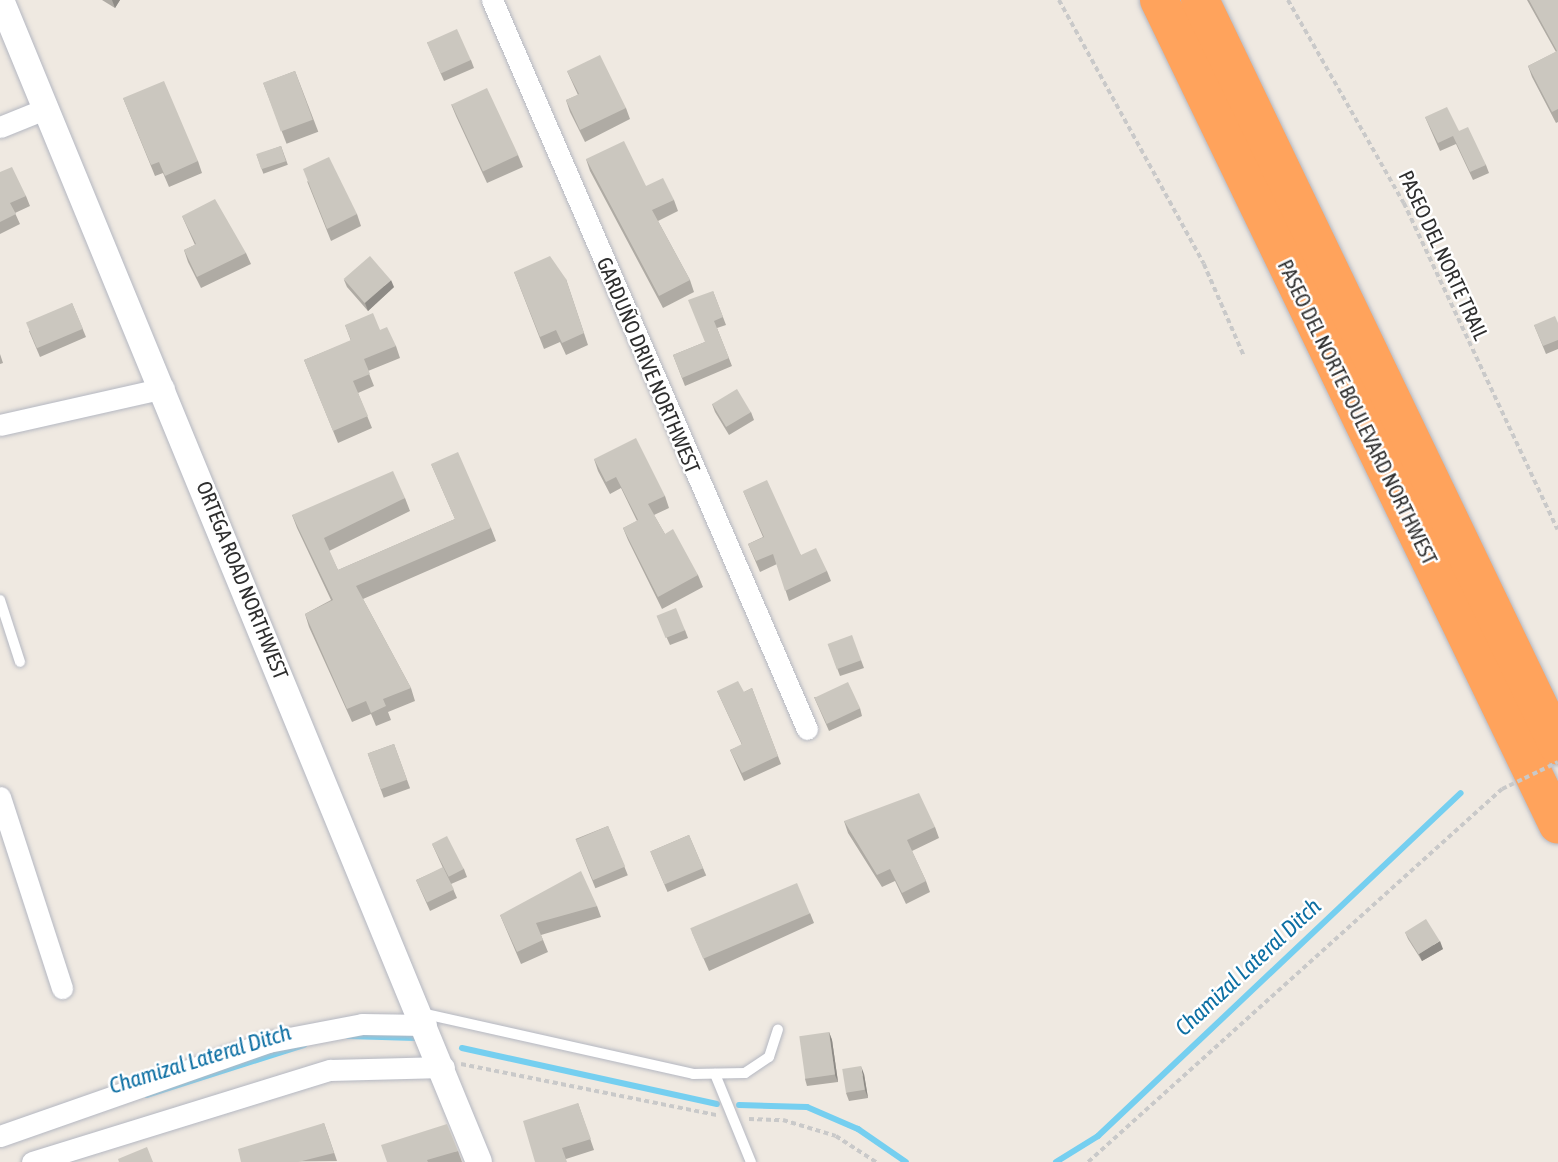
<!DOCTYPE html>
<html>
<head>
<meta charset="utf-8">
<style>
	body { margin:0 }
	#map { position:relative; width:1558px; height:1162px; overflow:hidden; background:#efe9e1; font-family:"Asap Condensed",sans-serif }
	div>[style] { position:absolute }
	.stream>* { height:6px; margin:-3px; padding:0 3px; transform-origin:3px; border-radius:3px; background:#75cff0 }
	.path>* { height:3.5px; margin-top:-1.75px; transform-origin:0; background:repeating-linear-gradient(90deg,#c9c9c9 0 5px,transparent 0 8.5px) }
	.roads { filter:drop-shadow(0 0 2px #b4b7c1) drop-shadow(0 0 2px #b4b7c1) }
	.service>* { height:10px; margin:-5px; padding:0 5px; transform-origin:5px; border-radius:5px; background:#fff }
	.minor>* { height:21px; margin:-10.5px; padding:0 10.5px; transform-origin:10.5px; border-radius:10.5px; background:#fff }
	.tertiary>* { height:26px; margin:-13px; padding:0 13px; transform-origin:13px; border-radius:13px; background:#fff }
	.motorway>* { height:38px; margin:-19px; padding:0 19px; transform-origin:19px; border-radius:19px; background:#ffa35c }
	.path-bridge>* { height:3.5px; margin-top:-1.75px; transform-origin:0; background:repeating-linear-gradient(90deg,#c9c9c9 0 5px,transparent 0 8.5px) }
	.wall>* { inset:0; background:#afaba4; transform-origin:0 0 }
	.shaded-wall>* { inset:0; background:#8e8b86 }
	.building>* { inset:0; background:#cbc7bf; transform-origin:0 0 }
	span { translate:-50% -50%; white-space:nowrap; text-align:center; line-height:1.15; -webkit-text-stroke:5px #fff; paint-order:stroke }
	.street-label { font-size:21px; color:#2e2e2e }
	.water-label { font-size:23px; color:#0d6fa3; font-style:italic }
</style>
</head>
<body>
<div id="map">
	<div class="stream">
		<i style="left:348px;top:1036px;width:68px;rotate:1.7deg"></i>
		<i style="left:462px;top:1048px;width:261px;rotate:12.4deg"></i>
		<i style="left:147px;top:1095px;width:165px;rotate:-17.7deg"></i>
		<i style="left:739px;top:1105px;width:68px;rotate:1.7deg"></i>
		<i style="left:807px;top:1107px;width:56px;rotate:23.3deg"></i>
		<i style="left:858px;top:1129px;width:58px;rotate:34.5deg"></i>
		<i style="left:1056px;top:1162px;width:49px;rotate:-31.8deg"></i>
		<i style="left:1098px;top:1136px;width:499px;rotate:-43.4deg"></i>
	</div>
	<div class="path">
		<i style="left:1059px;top:0;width:301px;rotate:61.2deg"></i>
		<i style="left:1204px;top:264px;width:100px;rotate:66.5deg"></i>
		<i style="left:1288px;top:0;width:234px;rotate:60.3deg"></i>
		<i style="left:1404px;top:203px;width:361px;rotate:64.8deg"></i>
		<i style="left:461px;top:1064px;width:261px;rotate:11.3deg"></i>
		<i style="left:749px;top:1119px;width:34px;rotate:2deg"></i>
		<i style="left:783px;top:1120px;width:55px;rotate:16.8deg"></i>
		<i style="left:836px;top:1136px;width:48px;rotate:33deg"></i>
		<i style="left:1088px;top:1162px;width:557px;rotate:-42.02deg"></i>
	</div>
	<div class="roads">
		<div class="service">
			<i style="left:0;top:600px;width:65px;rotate:72.1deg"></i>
			<i style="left:421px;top:1013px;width:279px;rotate:12.6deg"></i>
			<i style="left:693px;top:1074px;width:52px;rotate:-1.1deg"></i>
			<i style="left:745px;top:1073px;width:29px;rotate:-34deg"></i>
			<i style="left:769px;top:1057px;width:29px;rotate:-72deg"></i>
			<i style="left:715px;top:1074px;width:95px;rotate:67.8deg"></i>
		</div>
		<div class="minor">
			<i style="left:492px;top:0;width:794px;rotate:66.63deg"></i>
			<i style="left:0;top:127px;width:51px;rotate:-22deg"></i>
			<i style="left:0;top:425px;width:168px;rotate:-12.7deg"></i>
			<i style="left:0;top:797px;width:201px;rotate:72deg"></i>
			<i style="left:0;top:1136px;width:284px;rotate:-19.3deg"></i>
			<i style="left:268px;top:1042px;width:96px;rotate:-10.8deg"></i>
			<i style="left:362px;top:1024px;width:64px;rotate:0.9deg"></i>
			<i style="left:32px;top:1162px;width:312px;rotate:-17.2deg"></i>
			<i style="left:330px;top:1070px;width:114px;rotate:-1.5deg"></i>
		</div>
		<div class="tertiary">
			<i style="left:1px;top:0;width:1256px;rotate:67.64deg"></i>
		</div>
		<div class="motorway">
			<i style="left:1159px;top:0;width:916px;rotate:64.19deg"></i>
			<i style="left:1200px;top:0;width:827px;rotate:64.36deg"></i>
		</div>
	</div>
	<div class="path-bridge">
		<i style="left:1502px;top:789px;width:62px;rotate:-25.7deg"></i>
	</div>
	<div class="wall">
		<i style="clip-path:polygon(102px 0,120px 0,115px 8px)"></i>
		<i style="clip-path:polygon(1527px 0,1558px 0,1558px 122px,1556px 123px,1532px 77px,1528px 66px,1556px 52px)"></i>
		<i style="clip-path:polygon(427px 42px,471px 60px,474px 68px,444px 81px)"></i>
		<i style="left:295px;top:71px;width:65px;height:34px;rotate:69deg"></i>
		<i style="clip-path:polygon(567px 71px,626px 108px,630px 119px,585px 142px,570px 112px,566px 100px,578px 95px)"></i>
		<i style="clip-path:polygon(123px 98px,198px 161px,202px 173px,169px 187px,163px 173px,155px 176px)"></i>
		<i style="clip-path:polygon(451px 104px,518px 155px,523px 167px,487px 183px,456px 116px)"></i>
		<i style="clip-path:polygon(1425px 117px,1459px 131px,1486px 165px,1489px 173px,1473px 180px,1456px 144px,1440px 151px)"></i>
		<i style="left:281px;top:146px;width:20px;height:26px;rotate:70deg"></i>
		<i style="clip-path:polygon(586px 159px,646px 186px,674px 200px,678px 211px,658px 221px,690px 280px,694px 292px,663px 308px,590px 171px)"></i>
		<i style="clip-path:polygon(0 172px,26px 196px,30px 206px,15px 213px,20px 224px,0 234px)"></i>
		<i style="clip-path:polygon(307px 181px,357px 214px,361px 226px,331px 241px)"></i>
		<i style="clip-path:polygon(182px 216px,246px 253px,251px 264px,201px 288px,188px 262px,184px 250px,195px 245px)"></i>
		<i style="clip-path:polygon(514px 272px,566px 279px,588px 345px,566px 355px,560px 342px,544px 349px)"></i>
		<i style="clip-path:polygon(344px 280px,394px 287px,368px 311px,347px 287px)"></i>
		<i style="clip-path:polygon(713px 291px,726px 325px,717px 328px,732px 366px,685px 386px,673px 355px,705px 342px)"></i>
		<i style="clip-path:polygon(72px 303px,86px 337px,40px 357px,29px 331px)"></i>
		<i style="clip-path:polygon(1558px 323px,1558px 349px,1546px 354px,1534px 325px)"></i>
		<i style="clip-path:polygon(345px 325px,380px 330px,396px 346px,400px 358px,368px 371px,374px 386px,358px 393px,372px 428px,338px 443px,304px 360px,351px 341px)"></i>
		<i style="clip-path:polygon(0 354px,3px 363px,0 364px)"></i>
		<i style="clip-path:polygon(712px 404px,751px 412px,754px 420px,729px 435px,715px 412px)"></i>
		<i style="clip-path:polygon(594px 459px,665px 496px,669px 508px,654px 515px,665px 534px,698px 575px,703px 587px,662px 609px,628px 540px,623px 528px,637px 521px,621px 488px,610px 494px,598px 471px)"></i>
		<i style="clip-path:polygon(431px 464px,491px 528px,496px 541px,363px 599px,411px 688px,415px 701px,388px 712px,391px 720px,376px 726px,371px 714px,352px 722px,309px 627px,305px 614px,331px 600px,297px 528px,292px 515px,405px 498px,410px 511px,329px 551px,338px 570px,455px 519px)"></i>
		<i style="clip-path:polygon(743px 491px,801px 555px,827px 571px,831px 581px,789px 601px,777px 564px,760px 572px,748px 544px,763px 537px)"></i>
		<i style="clip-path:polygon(657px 616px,685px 630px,688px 638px,670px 645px)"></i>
		<i style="clip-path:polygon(828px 644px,861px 660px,864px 668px,840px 676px)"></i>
		<i style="clip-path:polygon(752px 688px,781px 764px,744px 781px,730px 750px,742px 745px,717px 691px,744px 692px)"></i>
		<i style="clip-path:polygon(814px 697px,860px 708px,862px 716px,829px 731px)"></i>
		<i style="left:394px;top:744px;width:47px;height:28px;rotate:70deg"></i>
		<i style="clip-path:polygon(844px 821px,935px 827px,939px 838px,912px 851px,926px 881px,930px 892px,906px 904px,895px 881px,882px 887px,848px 833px)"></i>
		<i style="left:608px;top:826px;width:53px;height:35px;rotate:68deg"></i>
		<i style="left:689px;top:835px;width:44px;height:42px;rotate:67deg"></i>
		<i style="clip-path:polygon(432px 844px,464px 869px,467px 877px,451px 884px,457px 898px,430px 911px,416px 880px,443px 868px)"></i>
		<i style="clip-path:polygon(597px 906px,601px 917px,541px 935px,548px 952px,521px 964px,500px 915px)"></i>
		<i style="clip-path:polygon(810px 913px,814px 923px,709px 971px,692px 932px)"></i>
		<i style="clip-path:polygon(1405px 932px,1443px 949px,1422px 961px,1408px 939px)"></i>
		<i style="clip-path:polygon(829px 1032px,832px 1040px,838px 1082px,807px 1086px,805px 1079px)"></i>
		<i style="clip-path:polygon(864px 1074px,868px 1098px,849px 1101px,846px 1093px)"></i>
		<i style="clip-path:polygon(578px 1103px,594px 1150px,566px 1159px,535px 1162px)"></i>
		<i style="clip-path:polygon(324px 1123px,337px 1161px,241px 1162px)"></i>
		<i style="clip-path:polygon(458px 1151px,462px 1162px,387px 1162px)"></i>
	</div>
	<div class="shaded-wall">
		<i style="clip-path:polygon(112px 0,120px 0,115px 8px)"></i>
		<i style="clip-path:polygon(391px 280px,394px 287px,368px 311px,365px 303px)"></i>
		<i style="clip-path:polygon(1440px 941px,1443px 949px,1422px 961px,1419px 954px)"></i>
		<i style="clip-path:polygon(829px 1032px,832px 1040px,838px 1082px,835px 1075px)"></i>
		<i style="clip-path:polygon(861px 1066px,864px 1074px,868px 1098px,865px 1090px)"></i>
	</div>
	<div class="building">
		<i style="clip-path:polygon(1529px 0,1558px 0,1558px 109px,1552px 112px,1528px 66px,1557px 51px)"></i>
		<i style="left:457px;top:29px;width:34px;height:33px;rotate:66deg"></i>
		<i style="clip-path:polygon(600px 55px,626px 108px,580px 130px,566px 100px,579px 94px,567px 71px)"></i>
		<i style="left:295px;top:71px;width:52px;height:34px;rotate:70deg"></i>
		<i style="clip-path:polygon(164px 81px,198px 161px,165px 176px,159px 162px,151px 165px,123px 98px)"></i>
		<i style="left:487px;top:88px;width:74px;height:39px;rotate:65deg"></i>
		<i style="clip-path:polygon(1447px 107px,1459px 131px,1468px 127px,1486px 165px,1470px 172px,1453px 136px,1438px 143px,1425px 117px)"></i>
		<i style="clip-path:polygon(624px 141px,646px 186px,663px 178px,674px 200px,652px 210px,690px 280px,659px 296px,586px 159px)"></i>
		<i style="left:281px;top:146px;width:16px;height:26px;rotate:72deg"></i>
		<i style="clip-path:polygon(329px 157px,357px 214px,327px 229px,303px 169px)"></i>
		<i style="clip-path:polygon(12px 167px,26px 196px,10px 203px,16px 214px,0 222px,0 172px)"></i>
		<i style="clip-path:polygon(215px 199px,246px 253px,197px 277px,184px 250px,196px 244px,182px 216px)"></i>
		<i style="left:370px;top:256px;width:32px;height:35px;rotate:49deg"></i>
		<i style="clip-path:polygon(550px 256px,566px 279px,584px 333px,562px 343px,556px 330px,540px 337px,514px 272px)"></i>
		<i style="clip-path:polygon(713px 291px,723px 317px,714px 321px,729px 358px,682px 378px,673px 355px,705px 342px,688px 300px)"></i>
		<i style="left:72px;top:303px;width:28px;height:50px;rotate:67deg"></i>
		<i style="clip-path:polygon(373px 313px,380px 330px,387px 327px,396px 346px,364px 359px,370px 374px,353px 381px,368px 416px,333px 431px,304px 360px,351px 340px,345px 325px)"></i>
		<i style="clip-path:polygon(1555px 316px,1558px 323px,1558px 340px,1543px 346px,1534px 325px)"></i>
		<i style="left:737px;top:389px;width:27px;height:29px;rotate:59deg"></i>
		<i style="clip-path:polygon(636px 438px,665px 496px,648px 504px,665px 534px,673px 529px,698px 575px,658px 597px,623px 528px,638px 520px,616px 477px,606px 482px,594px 459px)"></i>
		<i style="clip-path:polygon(458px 452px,491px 528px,356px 586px,411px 688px,383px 699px,386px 706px,371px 713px,366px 701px,347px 709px,305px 614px,333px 600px,292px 515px,393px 471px,405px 498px,324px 538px,338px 570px,455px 519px,431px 464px)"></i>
		<i style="clip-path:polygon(767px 480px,801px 555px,816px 548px,827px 571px,785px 591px,773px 554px,756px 561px,748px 544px,764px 537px,743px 491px)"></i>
		<i style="left:676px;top:608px;width:24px;height:21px;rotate:68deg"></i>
		<i style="left:852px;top:635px;width:27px;height:26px;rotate:70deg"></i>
		<i style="clip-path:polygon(738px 681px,744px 692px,752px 688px,778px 756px,742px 773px,730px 750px,742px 744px,717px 691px)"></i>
		<i style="left:848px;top:682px;width:29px;height:37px;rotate:65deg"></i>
		<i style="left:394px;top:744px;width:38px;height:28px;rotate:70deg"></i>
		<i style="clip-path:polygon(919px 793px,935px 827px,907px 840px,926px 881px,902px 893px,890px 869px,877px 875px,844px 821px)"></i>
		<i style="left:608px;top:826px;width:44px;height:35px;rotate:67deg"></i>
		<i style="left:689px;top:835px;width:36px;height:42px;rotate:67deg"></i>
		<i style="left:447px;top:836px;width:37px;height:17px;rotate:63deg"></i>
		<i style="left:443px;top:867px;width:25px;height:30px;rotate:64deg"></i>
		<i style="clip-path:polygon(581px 871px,597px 906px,536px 923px,543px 940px,517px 952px,500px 915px)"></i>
		<i style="left:797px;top:883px;width:33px;height:116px;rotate:67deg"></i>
		<i style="left:1426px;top:919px;width:26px;height:25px;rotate:58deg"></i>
		<i style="left:829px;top:1032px;width:43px;height:30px;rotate:82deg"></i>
		<i style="left:861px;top:1066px;width:24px;height:19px;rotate:81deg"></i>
		<i style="clip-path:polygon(578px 1103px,591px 1139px,562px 1148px,567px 1162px,535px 1162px,523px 1121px)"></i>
		<i style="clip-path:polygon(324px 1123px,334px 1153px,298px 1162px,241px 1162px,238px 1149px)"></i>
		<i style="clip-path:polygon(447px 1124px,458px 1151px,427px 1160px,428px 1162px,387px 1162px,381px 1145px)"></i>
		<i style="clip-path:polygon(147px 1147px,153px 1162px,119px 1162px,118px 1159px)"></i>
	</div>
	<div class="street-label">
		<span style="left:1444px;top:255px;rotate:65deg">PASEO DEL NORTE TRAIL</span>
		<span style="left:649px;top:365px;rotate:67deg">GARDUÑO DRIVE NORTHWEST</span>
		<span style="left:1358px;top:412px;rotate:64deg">PASEO DEL NORTE BOULEVARD NORTHWEST</span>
		<span style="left:243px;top:580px;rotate:68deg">ORTEGA ROAD NORTHWEST</span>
	</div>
	<div class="water-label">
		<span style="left:1248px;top:967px;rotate:-43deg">Chamizal Lateral Ditch</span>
		<span style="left:200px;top:1059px;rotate:-17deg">Chamizal Lateral Ditch</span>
	</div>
</div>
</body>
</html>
